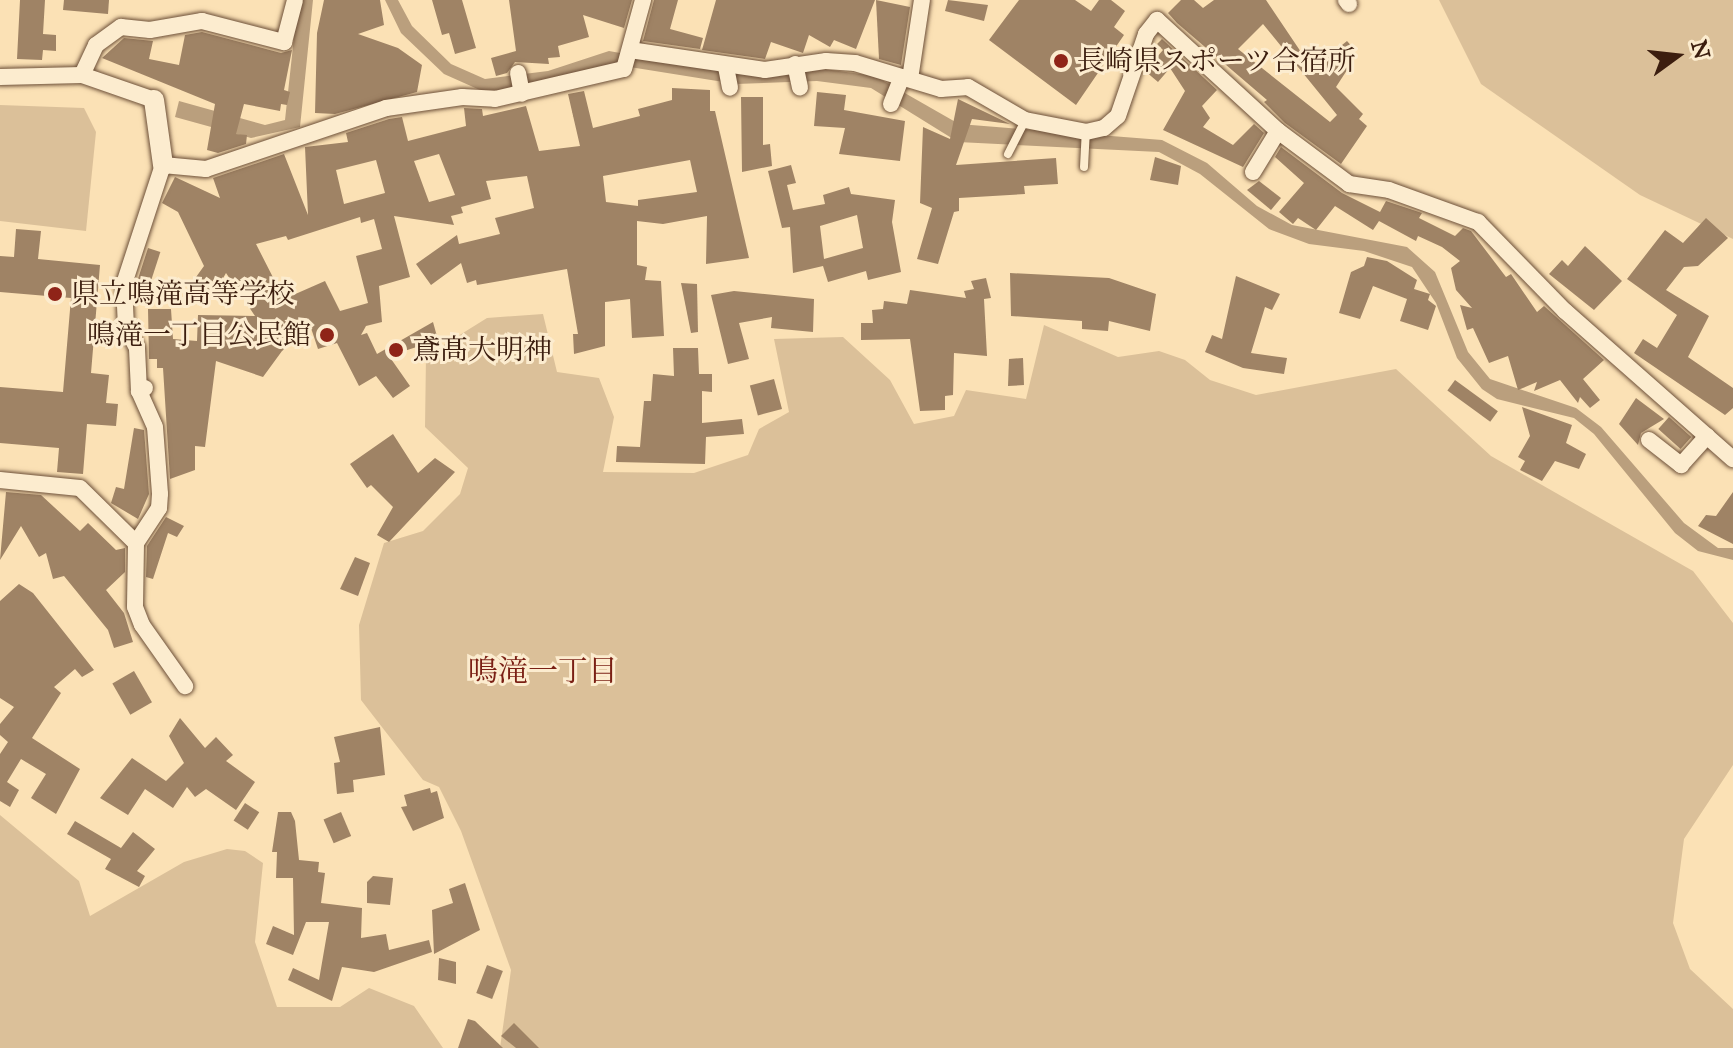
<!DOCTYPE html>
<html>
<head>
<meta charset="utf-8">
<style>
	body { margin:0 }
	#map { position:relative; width:1733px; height:1048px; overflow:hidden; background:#fbe1b5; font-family:"IM FELL Great Primer","Noto Serif JP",serif }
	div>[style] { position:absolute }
	.green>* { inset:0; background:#dbc099 }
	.water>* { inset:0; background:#ba9f7d }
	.building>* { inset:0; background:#9f8365; transform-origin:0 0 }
	.roads { filter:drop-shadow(0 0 2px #6c4f38) drop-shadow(0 0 2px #6c4f38) }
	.service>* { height:8px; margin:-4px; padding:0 4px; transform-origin:4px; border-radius:4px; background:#fceccf }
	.minor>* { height:16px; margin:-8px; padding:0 8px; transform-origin:8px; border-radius:8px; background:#fceccf }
	.tertiary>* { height:20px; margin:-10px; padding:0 10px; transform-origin:10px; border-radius:10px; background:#fceccf }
	.dots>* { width:22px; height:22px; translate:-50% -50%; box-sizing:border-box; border:4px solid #fceccf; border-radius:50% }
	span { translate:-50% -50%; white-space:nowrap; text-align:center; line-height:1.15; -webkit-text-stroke:6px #fceccf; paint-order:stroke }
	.poi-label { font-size:28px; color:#3c1e0f }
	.left { translate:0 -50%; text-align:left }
	.right { translate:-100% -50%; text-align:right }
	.neighbourhood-label { font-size:30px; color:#7a1f14 }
	.north { position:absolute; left:1637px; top:16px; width:80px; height:80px; -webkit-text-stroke:6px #fceccf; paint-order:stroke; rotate:75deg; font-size:22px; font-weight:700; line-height:32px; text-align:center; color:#3c1e0f }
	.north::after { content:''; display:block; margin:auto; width:28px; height:36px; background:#3c1e0f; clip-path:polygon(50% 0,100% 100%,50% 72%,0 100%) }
</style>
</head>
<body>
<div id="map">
	<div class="green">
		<i style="clip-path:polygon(1439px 0,1733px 0,1733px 239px,1640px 195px,1481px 84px)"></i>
		<i style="clip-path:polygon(0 105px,84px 108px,96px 132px,86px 231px,0 221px)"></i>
		<i style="clip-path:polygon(543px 314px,557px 372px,599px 378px,614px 417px,603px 472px,694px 473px,748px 455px,759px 429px,789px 412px,774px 339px,843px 337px,890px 380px,914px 424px,954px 416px,966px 390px,1026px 399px,1044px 325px,1118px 357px,1159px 351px,1185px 360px,1210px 380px,1256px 395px,1396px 369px,1491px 456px,1693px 571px,1733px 623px,1733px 765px,1684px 839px,1673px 923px,1690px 969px,1733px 1009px,1733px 1048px,500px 1048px,511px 970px,461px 831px,439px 787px,423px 780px,361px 700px,359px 625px,384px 543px,423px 531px,460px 494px,468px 468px,425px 427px,426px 356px,487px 318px)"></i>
		<i style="clip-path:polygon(0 815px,79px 881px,90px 916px,184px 862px,227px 849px,245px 851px,263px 863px,255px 942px,277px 1007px,340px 1007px,369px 988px,414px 1006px,443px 1048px,0 1048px)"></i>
	</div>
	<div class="water">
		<i style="clip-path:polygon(298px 0,313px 0,300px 127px,251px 138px,175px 117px,179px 101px,265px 125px,285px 120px)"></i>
		<i style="clip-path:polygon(385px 0,398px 0,412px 26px,451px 64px,485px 79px,548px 71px,609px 51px,737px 74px,774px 76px,817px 68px,875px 76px,959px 124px,1162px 140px,1207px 163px,1257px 206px,1292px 225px,1407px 247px,1435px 272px,1468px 352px,1490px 379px,1576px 408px,1601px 427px,1684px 523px,1718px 548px,1733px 548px,1733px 560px,1698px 551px,1675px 533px,1594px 434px,1574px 418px,1497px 399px,1482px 389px,1457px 358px,1436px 303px,1412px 267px,1364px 251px,1309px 244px,1269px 229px,1200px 174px,1159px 152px,958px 142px,871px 88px,817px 81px,736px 84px,611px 64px,491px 95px,444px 74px,401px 33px)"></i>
	</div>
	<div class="building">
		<i style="clip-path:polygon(20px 0,45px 0,43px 34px,56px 35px,56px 51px,43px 50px,42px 60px,17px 59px)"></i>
		<i style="clip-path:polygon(64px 0,109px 0,108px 14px,63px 10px)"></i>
		<i style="clip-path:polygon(324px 0,380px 0,384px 25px,358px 34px,398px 48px,422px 65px,417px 92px,335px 114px,315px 113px,317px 33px)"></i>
		<i style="clip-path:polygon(432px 0,462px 0,476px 48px,455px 54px,449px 33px,442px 35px)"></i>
		<i style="clip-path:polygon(509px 0,632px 0,624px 28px,583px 15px,589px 37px,558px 46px,560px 57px,548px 58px,549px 64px,515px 62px,507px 73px,496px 76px,491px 58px,516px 51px)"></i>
		<i style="clip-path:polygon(654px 0,678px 0,670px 29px,703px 38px,700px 49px,643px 41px)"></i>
		<i style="clip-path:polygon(716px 0,875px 0,856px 49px,834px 40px,830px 47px,809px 35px,803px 53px,771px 42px,765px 59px,702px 50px)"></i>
		<i style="clip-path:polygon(876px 0,910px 7px,901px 65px,879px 59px)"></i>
		<i style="clip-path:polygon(948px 0,988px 5px,984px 21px,945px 11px)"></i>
		<i style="clip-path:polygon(1019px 0,1075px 0,1091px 11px,1099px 0,1111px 0,1125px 11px,1114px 27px,1124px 35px,1076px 105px,989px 40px)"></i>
		<i style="clip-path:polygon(evenodd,1181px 0,1194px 0,1203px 8px,1214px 0,1266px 0,1305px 58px,1313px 46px,1331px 54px,1347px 41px,1355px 50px,1342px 62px,1349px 67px,1336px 87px,1363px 114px,1359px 119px,1367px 126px,1341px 164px,1285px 123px,1264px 102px,1267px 100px,1177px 23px,1168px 13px,1181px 0,1263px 24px,1337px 115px,1330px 122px,1238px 49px,1263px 24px)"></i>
		<i style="clip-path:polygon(202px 32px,281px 53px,292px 50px,284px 90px,290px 92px,287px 105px,281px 104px,280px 111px,244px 104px,236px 134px,247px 135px,246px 144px,218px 153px,207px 150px,215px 104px,102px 58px,124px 38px,153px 41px,149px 59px,179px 65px,185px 35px)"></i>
		<i style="clip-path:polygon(1162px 39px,1217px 90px,1202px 106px,1210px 118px,1203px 127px,1233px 145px,1254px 124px,1264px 133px,1243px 167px,1163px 130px,1185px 91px,1170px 68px,1158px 82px,1145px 71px,1163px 50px,1157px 44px)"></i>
		<i style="clip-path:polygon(evenodd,672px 88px,710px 90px,710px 111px,715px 111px,749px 258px,706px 264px,707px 216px,663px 224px,637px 221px,637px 265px,647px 267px,645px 280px,661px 281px,664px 336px,632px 338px,630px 299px,605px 302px,605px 346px,574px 354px,573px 334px,578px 334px,567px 269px,477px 285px,476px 280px,467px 283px,461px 263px,431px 285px,416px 264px,457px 235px,459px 244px,500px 234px,495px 218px,534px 208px,527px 176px,486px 181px,491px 199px,461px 207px,463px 213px,451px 216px,454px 225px,394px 216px,410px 277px,379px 286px,382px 322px,366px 326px,361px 335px,367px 333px,377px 354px,433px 322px,438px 340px,389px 356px,410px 386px,393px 398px,376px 376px,359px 386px,337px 343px,318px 349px,311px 328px,282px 351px,263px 377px,216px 361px,205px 447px,195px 446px,195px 470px,170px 479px,163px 368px,157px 368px,157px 359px,149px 359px,148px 309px,171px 309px,173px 339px,197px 341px,198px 315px,255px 316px,226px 273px,207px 306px,186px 291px,204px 266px,178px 212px,162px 203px,175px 177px,220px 198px,213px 178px,284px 154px,308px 215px,305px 147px,348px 142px,346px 133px,389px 119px,402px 117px,408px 141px,466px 126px,464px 108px,482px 109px,483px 116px,526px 106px,539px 151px,580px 146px,568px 94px,584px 91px,593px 128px,640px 116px,638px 109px,672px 100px,672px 88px,439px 154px,455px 195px,429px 202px,414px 161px,439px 154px,672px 88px,376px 160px,385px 193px,344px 204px,336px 170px,376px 160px,672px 88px,690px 160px,697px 192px,638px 200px,638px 206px,606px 202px,603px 176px,690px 160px,672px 88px,360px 217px,361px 223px,374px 219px,382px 249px,356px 256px,368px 303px,340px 311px,325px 281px,284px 299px,256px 244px,286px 236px,288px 240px,360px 217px)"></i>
		<i style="clip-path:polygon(817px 92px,846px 95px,844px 110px,905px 121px,900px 161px,839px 154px,845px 128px,814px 126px)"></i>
		<i style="clip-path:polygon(741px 97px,763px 97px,763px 145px,770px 144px,772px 166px,742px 172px)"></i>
		<i style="clip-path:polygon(958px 99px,1010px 124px,972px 119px,956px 165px,1056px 158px,1058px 184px,1024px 186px,1025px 194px,959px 198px,959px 211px,954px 212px,938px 264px,917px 259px,932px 208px,920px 203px,923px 127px,950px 139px)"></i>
		<i style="clip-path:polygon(1281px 147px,1342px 193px,1380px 212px,1386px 201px,1422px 213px,1419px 218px,1455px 236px,1463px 228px,1471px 231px,1506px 277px,1511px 274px,1537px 312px,1544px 306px,1604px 360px,1583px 379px,1600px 400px,1590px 408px,1580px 397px,1578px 403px,1560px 380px,1534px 391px,1537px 382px,1518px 390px,1508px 356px,1489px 363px,1473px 328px,1467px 330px,1460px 305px,1472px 308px,1456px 290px,1451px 268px,1460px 261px,1442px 247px,1418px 236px,1416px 241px,1379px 221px,1373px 230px,1335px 206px,1316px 230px,1298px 218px,1293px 224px,1279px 212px,1304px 183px,1275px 157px)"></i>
		<i style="clip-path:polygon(1155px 157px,1181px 166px,1178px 185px,1150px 180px)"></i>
		<i style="clip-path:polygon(evenodd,791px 165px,796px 183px,787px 185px,793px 210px,825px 204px,823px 195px,849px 187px,851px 194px,895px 200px,892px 222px,901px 272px,868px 280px,866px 271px,828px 282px,823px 266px,793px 273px,790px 227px,782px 228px,768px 171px,791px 165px,857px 215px,863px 248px,824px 259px,820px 226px,857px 215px)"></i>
		<i style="clip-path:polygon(1259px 181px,1281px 198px,1271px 210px,1247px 190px)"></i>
		<i style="clip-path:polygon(1706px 218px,1728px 238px,1698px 266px,1684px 267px,1666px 290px,1709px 316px,1688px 357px,1733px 388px,1733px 408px,1725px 415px,1634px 353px,1643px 339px,1657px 348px,1677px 315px,1627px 279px,1665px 230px,1683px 243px)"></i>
		<i style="clip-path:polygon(16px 229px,41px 231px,38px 259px,100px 265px,91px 373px,109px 375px,106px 403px,118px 404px,116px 426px,87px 424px,83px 474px,57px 472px,59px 448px,0 443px,0 387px,63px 392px,71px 298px,0 292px,0 256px,14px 257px)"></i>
		<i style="clip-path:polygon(1585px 246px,1622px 281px,1594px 310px,1549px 274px,1562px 260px,1568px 266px)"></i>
		<i style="left:148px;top:248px;width:13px;height:37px;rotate:18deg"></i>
		<i style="clip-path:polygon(1367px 257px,1387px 261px,1417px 280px,1414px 289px,1430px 294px,1428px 300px,1436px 306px,1428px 330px,1400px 321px,1407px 299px,1373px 286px,1360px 319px,1339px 313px,1351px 272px,1364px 266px)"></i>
		<i style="clip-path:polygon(1010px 273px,1109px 278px,1156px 294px,1150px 331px,1109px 321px,1108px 331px,1082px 329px,1082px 321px,1011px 316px)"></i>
		<i style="clip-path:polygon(1236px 276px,1280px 294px,1272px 310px,1265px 307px,1251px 353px,1287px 358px,1284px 374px,1243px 368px,1205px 352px,1212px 335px,1222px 339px)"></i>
		<i style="clip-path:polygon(986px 278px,991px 298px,984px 299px,987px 356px,954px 353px,953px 395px,945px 396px,945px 410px,920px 411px,910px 339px,861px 340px,861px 323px,873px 323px,872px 310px,883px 309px,884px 301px,907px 304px,910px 290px,966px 298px,964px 291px,974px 289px,971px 281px)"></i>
		<i style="clip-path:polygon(681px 283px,697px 284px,698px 332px,691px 333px)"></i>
		<i style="clip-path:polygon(734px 291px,814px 299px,813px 332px,771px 328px,772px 317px,739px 323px,749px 359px,728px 364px,711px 295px)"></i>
		<i style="clip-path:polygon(673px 348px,698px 348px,699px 374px,712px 374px,712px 392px,702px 391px,702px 423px,742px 419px,744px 434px,706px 437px,705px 464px,616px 462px,617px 446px,640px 447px,644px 401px,651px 401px,653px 374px,674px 376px)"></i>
		<i style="clip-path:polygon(1023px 358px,1024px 385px,1008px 386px,1009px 359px)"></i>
		<i style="left:774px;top:379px;width:31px;height:25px;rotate:75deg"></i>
		<i style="left:1455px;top:380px;width:53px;height:13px;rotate:36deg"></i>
		<i style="clip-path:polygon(1636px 398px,1664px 419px,1641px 433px,1638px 445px,1619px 424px)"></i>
		<i style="clip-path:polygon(1522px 407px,1572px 425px,1566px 443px,1586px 454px,1579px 469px,1555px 461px,1542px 481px,1520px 470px,1525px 461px,1518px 457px,1530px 436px)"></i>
		<i style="left:1669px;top:417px;width:30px;height:16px;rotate:42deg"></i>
		<i style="clip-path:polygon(134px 428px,144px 430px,149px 494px,138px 519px,111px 503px,116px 487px,124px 489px)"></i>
		<i style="clip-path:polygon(393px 434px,418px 473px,435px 458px,455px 472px,389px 542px,377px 535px,393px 507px,371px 485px,367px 488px,350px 464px)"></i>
		<i style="clip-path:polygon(6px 492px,41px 495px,80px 531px,88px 523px,116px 550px,125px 548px,125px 572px,106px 590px,124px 613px,133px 642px,114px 648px,108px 630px,64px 576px,53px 579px,46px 553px,39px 557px,21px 526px,0 560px)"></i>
		<i style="clip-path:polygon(1733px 492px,1733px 544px,1698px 526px,1706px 515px,1716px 516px)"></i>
		<i style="clip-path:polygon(166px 517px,184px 526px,177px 537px,168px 533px,153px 579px,146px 577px,147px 546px)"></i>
		<i style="clip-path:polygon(355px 557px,370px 563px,358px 596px,340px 589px)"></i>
		<i style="clip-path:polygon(19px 584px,33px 593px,94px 670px,82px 677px,75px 669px,54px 687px,61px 693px,32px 738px,80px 769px,56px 814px,31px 798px,46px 774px,21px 759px,7px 782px,19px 790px,10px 807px,0 801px,0 754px,8px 742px,0 735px,0 724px,14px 707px,0 698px,0 601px)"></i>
		<i style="left:134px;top:671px;width:36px;height:25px;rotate:60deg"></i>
		<i style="clip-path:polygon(180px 718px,205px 748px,216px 737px,233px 755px,226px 761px,255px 782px,236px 810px,206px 789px,195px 797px,187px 787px,173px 808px,145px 789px,128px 815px,100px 798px,132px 758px,166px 781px,184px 763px,169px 736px)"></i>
		<i style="clip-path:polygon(380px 727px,385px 775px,353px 780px,354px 792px,337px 794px,334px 763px,340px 762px,334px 737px)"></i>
		<i style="clip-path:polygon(430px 788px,431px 793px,437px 791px,444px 818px,413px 831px,401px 807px,407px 806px,404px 795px)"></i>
		<i style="left:245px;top:803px;width:17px;height:21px;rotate:33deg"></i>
		<i style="clip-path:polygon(278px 812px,291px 812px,295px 821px,299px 860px,319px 862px,318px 872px,325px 873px,321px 903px,362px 908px,361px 938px,386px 934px,389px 950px,429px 940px,432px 952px,374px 972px,342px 967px,332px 1001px,288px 980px,293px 968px,319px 980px,329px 922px,306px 922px,293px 955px,266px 944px,273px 926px,294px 935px,293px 878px,276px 878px,277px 852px,272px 852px)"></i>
		<i style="left:341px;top:812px;width:26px;height:19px;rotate:67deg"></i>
		<i style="clip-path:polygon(75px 821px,121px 848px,133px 832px,155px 849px,137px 871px,145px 876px,139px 887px,105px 869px,111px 859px,67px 834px)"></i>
		<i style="clip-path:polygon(373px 876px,393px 878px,390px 905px,367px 903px,367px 882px)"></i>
		<i style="clip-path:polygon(465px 883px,480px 930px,434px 954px,432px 910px,453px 903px,449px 889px)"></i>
		<i style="clip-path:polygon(439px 958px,456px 962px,456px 984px,438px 980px)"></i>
		<i style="left:487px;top:965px;width:17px;height:30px;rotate:21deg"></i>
		<i style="clip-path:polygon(468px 1019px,475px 1021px,503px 1048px,458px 1048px)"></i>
		<i style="clip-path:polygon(514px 1023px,539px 1048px,516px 1048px,501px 1036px)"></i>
	</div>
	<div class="roads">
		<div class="service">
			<i style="left:1008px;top:154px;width:38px;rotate:-63deg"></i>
			<i style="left:1084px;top:167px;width:34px;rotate:-87deg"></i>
		</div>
		<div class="minor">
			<i style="left:1346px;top:0;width:5px;rotate:53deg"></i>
			<i style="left:630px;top:50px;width:136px;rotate:8.4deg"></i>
			<i style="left:765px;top:70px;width:62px;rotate:-8.4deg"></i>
			<i style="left:826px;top:61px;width:29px;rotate:4deg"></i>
			<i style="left:855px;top:63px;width:90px;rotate:16.8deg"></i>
			<i style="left:941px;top:89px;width:27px;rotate:-4deg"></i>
			<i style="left:968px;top:87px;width:66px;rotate:30.1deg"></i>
			<i style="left:1025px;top:120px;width:62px;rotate:11.1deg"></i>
			<i style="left:1086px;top:132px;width:18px;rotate:-13deg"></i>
			<i style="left:1104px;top:128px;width:18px;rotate:-41deg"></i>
			<i style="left:1118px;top:116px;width:87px;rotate:-71.1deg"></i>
			<i style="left:1146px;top:34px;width:18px;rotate:-52deg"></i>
			<i style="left:1157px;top:20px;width:164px;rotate:42.5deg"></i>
			<i style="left:1278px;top:131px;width:89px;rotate:36.7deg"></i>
			<i style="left:1349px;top:184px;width:40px;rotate:8.5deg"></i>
			<i style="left:1389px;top:190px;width:95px;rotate:19.8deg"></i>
			<i style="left:1478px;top:222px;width:124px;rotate:45.7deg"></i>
			<i style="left:1565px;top:311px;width:224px;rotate:41.4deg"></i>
			<i style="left:795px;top:64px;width:24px;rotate:78deg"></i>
			<i style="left:726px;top:67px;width:21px;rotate:79deg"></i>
			<i style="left:518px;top:73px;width:21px;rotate:79deg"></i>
			<i style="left:82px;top:75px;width:33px;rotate:-65deg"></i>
			<i style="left:96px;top:45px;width:31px;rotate:-36deg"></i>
			<i style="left:121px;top:27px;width:29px;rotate:6deg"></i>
			<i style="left:150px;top:30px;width:53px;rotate:-9.8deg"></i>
			<i style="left:202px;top:21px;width:85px;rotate:14.4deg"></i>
			<i style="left:284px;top:42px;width:43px;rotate:-75.3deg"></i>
			<i style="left:0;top:77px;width:82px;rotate:-1.4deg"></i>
			<i style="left:82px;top:75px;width:76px;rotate:19.1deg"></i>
			<i style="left:910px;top:79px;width:80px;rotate:-81.4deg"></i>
			<i style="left:891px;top:104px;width:29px;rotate:-68deg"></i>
			<i style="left:1253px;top:172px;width:48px;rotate:-58.6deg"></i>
			<i style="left:145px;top:388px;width:7px;rotate:153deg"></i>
			<i style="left:139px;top:391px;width:39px;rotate:66deg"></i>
			<i style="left:155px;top:427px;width:67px;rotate:85.7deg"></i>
			<i style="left:160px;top:494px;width:14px;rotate:94deg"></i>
			<i style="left:159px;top:508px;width:42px;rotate:123.3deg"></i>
			<i style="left:136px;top:543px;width:64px;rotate:90.9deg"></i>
			<i style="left:135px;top:607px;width:19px;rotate:69deg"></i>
			<i style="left:142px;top:625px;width:75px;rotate:54.8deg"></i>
			<i style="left:139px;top:391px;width:43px;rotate:-92.7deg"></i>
			<i style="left:137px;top:348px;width:24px;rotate:-118deg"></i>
			<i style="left:126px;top:327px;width:43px;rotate:-92.7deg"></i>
			<i style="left:124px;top:284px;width:125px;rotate:-71.9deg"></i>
			<i style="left:163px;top:165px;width:43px;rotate:5.3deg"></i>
			<i style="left:206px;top:169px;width:190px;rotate:-18.7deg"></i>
			<i style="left:386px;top:108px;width:77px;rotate:-8.2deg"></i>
			<i style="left:462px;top:97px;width:33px;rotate:3deg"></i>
			<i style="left:495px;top:99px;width:132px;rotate:-13.1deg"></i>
			<i style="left:624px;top:69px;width:72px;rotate:-74.6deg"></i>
			<i style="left:1649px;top:440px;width:41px;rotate:38deg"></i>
			<i style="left:1681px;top:465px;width:39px;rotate:-48deg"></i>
			<i style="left:0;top:480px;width:80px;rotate:5.7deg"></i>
			<i style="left:80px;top:488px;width:78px;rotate:44.5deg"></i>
		</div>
		<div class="tertiary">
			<i style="left:154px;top:100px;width:66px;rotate:82.1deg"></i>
		</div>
	</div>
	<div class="dots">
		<i style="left:1061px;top:61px;background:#8f2418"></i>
		<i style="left:55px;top:294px;background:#8f2418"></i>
		<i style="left:327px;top:335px;background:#8f2418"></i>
		<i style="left:396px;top:350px;background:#8f2418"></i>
	</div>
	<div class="poi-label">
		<span class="left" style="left:1077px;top:61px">長崎県スポーツ合宿所</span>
		<span class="left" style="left:71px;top:294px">県立鳴滝高等学校</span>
		<span class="right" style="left:311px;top:335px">鳴滝一丁目公民館</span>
		<span class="left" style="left:412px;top:350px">鳶髙大明神</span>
	</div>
	<div class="neighbourhood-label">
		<span style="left:543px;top:671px">鳴滝一丁目</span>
	</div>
	<div class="north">N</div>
</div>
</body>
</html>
